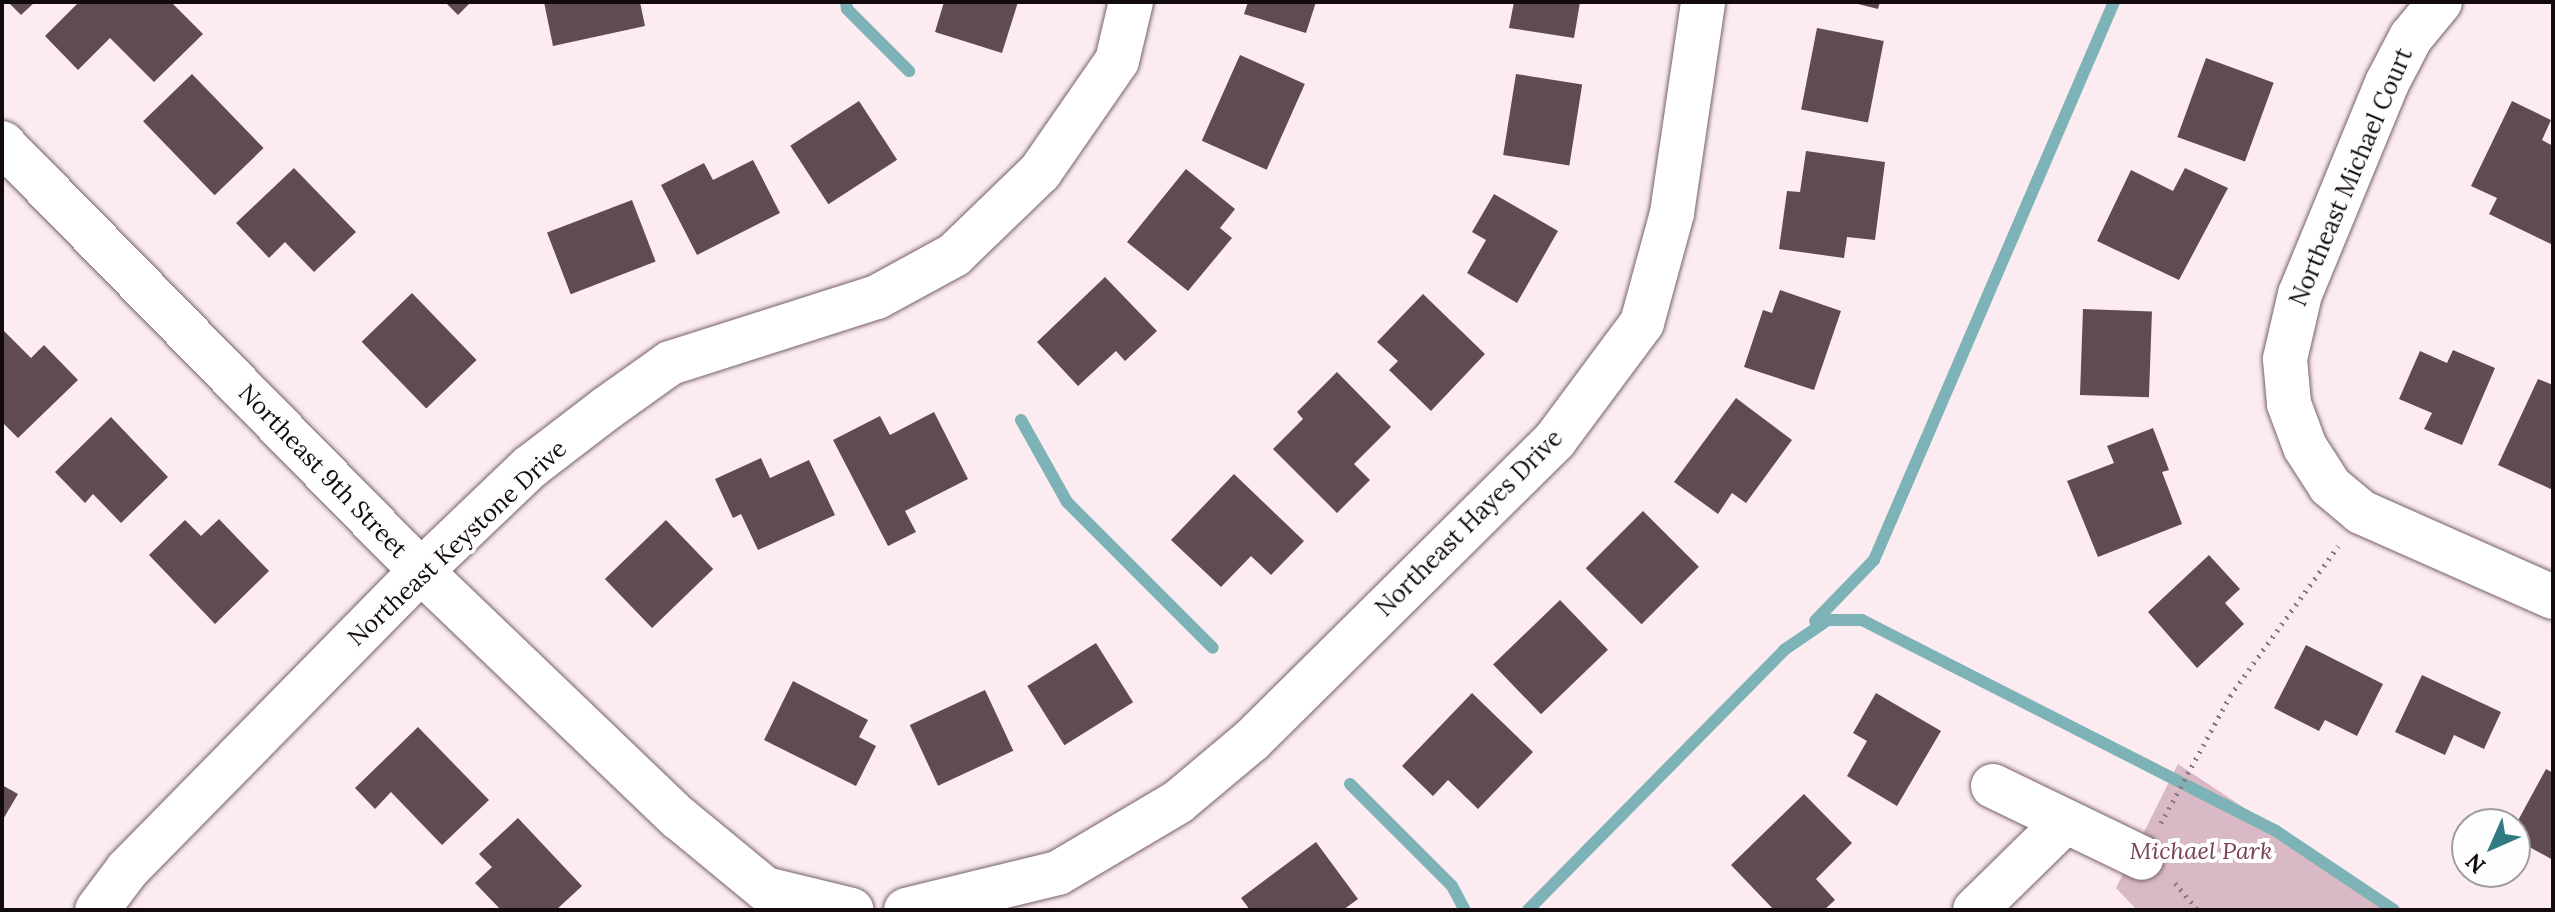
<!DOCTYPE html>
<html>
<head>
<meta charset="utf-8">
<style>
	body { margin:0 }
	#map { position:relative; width:2555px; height:912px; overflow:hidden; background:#fcecf2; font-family:Lora,serif }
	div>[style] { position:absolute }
	.green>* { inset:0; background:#d9b9c5 }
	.stream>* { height:12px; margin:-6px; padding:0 6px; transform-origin:6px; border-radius:6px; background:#7db3b6 }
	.building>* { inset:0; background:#604b53; transform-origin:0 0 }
	.path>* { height:5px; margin-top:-2.5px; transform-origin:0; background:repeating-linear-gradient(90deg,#877b80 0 2px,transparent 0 8px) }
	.roads { filter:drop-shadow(0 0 2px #776169) drop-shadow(0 0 2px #776169) }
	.minor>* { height:44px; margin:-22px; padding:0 22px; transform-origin:22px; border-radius:22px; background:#fff }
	span { translate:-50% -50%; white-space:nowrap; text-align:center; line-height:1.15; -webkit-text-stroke:8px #fefefe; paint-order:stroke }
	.street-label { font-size:24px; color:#120a0d }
	.park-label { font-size:24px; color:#7a4059; font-style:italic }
	.frame { position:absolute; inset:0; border:4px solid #120a0d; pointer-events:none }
	.north { position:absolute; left:2451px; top:808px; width:80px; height:80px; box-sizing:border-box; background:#fefefe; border:2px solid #a09c9e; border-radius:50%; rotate:225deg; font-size:22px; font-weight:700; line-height:32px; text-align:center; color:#120a0d }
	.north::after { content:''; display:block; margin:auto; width:28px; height:36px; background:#327b80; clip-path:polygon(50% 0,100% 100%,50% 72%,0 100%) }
</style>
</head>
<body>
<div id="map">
	<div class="green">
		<i style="clip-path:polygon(2178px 764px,2399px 910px,2137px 910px,2116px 888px)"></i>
	</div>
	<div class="stream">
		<i style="left:846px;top:2px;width:7px;rotate:82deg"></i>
		<i style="left:847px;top:9px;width:88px;rotate:45deg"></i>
		<i style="left:1021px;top:420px;width:94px;rotate:60.7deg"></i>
		<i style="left:1067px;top:502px;width:206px;rotate:45deg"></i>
		<i style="left:1815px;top:621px;width:85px;rotate:-46deg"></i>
		<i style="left:1874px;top:560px;width:607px;rotate:-66.73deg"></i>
		<i style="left:1350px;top:784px;width:144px;rotate:45deg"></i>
		<i style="left:1452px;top:886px;width:27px;rotate:62deg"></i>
		<i style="left:1528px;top:910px;width:365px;rotate:-45.4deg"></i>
		<i style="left:1784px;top:650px;width:53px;rotate:-34.3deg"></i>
		<i style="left:1828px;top:620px;width:34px"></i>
		<i style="left:1862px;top:620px;width:465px;rotate:27deg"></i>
		<i style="left:2276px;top:831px;width:142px;rotate:33.8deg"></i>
	</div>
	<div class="building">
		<i style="clip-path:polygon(8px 2px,35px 2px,21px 15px)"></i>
		<i style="clip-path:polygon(79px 2px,171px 2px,203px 34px,154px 82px,110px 38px,78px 70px,45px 36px)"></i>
		<i style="clip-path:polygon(445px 2px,471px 2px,458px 15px)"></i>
		<i style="clip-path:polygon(544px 2px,640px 2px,645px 26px,553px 46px)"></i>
		<i style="clip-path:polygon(944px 2px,1018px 2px,1002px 53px,935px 32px)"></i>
		<i style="clip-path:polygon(1248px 2px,1316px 2px,1306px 33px,1244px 14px)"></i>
		<i style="clip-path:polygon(1514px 2px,1580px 2px,1574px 38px,1509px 28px)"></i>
		<i style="clip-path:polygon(1850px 2px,1880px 2px,1878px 9px)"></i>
		<i style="left:1817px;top:28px;width:68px;height:83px;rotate:11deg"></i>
		<i style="left:1240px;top:55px;width:71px;height:94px;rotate:24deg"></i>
		<i style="left:2206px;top:58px;width:72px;height:84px;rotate:20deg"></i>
		<i style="left:192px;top:74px;width:103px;height:68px;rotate:46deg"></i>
		<i style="left:1516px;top:74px;width:67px;height:82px;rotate:9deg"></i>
		<i style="left:859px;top:101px;width:70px;height:82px;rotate:57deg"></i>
		<i style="clip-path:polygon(2512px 101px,2551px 120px,2542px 140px,2553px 146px,2553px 245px,2489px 214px,2497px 198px,2471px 186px)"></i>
		<i style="clip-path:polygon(1806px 151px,1885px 162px,1875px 240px,1847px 237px,1844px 258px,1779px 249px,1787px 191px,1800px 192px)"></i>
		<i style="clip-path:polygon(753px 160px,780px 213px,697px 255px,661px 185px,704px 163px,713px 180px)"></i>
		<i style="clip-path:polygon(294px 168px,356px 232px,314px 272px,285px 242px,269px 258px,236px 223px)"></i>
		<i style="clip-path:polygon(2185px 168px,2228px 188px,2179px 280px,2097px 241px,2131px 170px,2173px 191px)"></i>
		<i style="clip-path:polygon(1186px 169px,1235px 209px,1220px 228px,1232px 238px,1188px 291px,1127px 242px)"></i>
		<i style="clip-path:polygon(1494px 194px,1558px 231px,1517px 303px,1467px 273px,1486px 240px,1472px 232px)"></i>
		<i style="left:632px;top:200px;width:66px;height:91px;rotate:69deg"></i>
		<i style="clip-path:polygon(1105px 277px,1157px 331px,1125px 361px,1116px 351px,1078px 386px,1037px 342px)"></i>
		<i style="clip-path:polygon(1780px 290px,1841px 311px,1814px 390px,1744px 367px,1763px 310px,1772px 313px)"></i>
		<i style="left:412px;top:293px;width:93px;height:70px;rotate:46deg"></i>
		<i style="clip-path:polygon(1423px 294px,1485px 354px,1431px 411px,1389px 370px,1398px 361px,1377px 342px)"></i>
		<i style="left:2083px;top:309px;width:69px;height:86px;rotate:2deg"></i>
		<i style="clip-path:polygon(2px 329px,31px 358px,44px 345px,78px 380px,18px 438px,2px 422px)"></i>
		<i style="clip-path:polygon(2453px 350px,2495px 368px,2462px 445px,2424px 429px,2432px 413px,2399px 399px,2420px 351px,2447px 363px)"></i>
		<i style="clip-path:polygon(1337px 372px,1391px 427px,1354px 464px,1370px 480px,1337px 513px,1273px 449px,1303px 419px,1297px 412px)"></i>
		<i style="clip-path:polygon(2538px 379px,2553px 385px,2553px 490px,2498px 465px)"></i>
		<i style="clip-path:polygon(1736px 398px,1792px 440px,1746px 503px,1732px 493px,1718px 514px,1674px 482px)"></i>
		<i style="clip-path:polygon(934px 412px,968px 479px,905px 511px,916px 532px,888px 546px,833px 440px,880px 416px,890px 435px)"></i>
		<i style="clip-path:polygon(111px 417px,168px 477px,121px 523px,93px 494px,85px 503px,55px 472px)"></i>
		<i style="clip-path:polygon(2153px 428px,2169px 470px,2162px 472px,2182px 524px,2098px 557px,2067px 481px,2114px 463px,2107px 446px)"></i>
		<i style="clip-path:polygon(761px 458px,770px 478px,809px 460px,835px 515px,758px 550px,741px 514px,733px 518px,715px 479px)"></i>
		<i style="clip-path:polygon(1234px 474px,1304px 541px,1271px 575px,1251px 556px,1221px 587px,1171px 540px)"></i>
		<i style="left:1643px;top:511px;width:79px;height:81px;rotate:45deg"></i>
		<i style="clip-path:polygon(219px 519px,269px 571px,215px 624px,149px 555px,185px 520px,201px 536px)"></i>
		<i style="left:666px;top:520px;width:68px;height:85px;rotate:46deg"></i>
		<i style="clip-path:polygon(2209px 555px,2240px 589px,2225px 603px,2244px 624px,2197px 668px,2148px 612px)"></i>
		<i style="left:1560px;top:600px;width:69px;height:93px;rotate:46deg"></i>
		<i style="left:1096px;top:643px;width:70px;height:81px;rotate:58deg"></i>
		<i style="clip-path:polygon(2306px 645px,2383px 684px,2357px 736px,2325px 720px,2319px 731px,2274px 708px)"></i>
		<i style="clip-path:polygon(2422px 675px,2501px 712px,2484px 749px,2454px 735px,2445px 755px,2395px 732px)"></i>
		<i style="clip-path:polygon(793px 681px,868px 720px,859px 737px,876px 746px,856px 786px,764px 740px)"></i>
		<i style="left:985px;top:690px;width:67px;height:83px;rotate:65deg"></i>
		<i style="clip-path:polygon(1472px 693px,1533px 752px,1478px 809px,1448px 780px,1433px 796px,1402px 766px)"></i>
		<i style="clip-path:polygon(1876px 693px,1941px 731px,1897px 806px,1847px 776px,1867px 741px,1853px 733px)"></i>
		<i style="clip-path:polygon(418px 727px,489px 800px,442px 845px,391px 792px,375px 809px,355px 788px)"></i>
		<i style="clip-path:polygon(2546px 769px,2553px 773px,2553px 860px,2515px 839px,2515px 826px)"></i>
		<i style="clip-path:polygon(2px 785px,18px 794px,2px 821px)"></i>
		<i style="clip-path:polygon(1804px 794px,1852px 843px,1816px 879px,1835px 900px,1824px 910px,1774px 910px,1731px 865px)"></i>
		<i style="clip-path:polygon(518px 818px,582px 886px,556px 910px,501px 910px,475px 883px,492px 867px,479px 854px)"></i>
		<i style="clip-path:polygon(1316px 842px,1358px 899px,1343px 910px,1250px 910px,1241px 898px)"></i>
	</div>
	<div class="path">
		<i style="left:2161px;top:823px;width:145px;rotate:-61.5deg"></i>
		<i style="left:2230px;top:696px;width:185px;rotate:-54.2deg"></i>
		<i style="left:2175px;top:883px;width:35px;rotate:50deg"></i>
	</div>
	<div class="roads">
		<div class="minor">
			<i style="left:2440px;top:2px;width:45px;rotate:129.6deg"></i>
			<i style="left:2411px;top:37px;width:52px;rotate:117.6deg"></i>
			<i style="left:2387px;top:83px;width:228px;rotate:112.4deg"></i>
			<i style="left:2300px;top:294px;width:67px;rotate:103deg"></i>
			<i style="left:2285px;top:359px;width:45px;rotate:84.9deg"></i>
			<i style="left:2289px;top:404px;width:46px;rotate:69.6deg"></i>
			<i style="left:2305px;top:447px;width:46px;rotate:57.3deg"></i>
			<i style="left:2330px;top:486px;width:40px;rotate:40deg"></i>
			<i style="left:2361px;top:512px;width:210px;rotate:23.9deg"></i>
			<i style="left:2px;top:143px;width:599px;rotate:45.61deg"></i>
			<i style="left:421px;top:571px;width:357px;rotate:43.8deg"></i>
			<i style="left:679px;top:818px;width:112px;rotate:39.5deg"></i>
			<i style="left:765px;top:889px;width:89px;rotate:13.6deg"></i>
			<i style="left:1993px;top:786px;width:165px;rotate:25.8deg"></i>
			<i style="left:97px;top:910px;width:50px;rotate:-53.1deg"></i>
			<i style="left:127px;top:870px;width:419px;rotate:-45.5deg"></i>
			<i style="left:421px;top:571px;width:151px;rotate:-43.7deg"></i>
			<i style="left:530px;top:467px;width:97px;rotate:-37.5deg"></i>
			<i style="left:607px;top:408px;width:77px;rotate:-35.5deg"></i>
			<i style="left:670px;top:363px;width:217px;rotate:-17.7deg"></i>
			<i style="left:877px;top:297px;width:88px;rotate:-28.6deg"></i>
			<i style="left:954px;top:255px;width:120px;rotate:-44deg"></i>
			<i style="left:1040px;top:172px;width:135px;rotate:-55.3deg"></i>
			<i style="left:1117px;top:61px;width:61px;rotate:-76.7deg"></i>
			<i style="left:906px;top:910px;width:156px;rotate:-13.7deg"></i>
			<i style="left:1058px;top:873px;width:139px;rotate:-30.6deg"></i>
			<i style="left:1178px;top:802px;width:97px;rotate:-40deg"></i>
			<i style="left:1252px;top:740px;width:426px;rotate:-44.7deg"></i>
			<i style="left:1555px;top:440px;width:146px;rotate:-53.4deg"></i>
			<i style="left:1642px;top:323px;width:114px;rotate:-74.7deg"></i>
			<i style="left:1672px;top:213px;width:213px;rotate:-81.6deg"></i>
			<i style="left:1975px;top:910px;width:126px;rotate:-44.4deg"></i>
		</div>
	</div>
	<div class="street-label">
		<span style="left:2351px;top:177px;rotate:-67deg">Northeast Michael Court</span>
		<span style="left:323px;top:471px;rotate:46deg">Northeast 9th Street</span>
		<span style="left:1469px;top:523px;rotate:-45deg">Northeast Hayes Drive</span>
		<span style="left:457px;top:543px;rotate:-43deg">Northeast Keystone Drive</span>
	</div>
	<div class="park-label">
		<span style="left:2201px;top:851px">Michael Park</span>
	</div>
	<div class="frame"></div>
	<div class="north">N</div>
</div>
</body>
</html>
